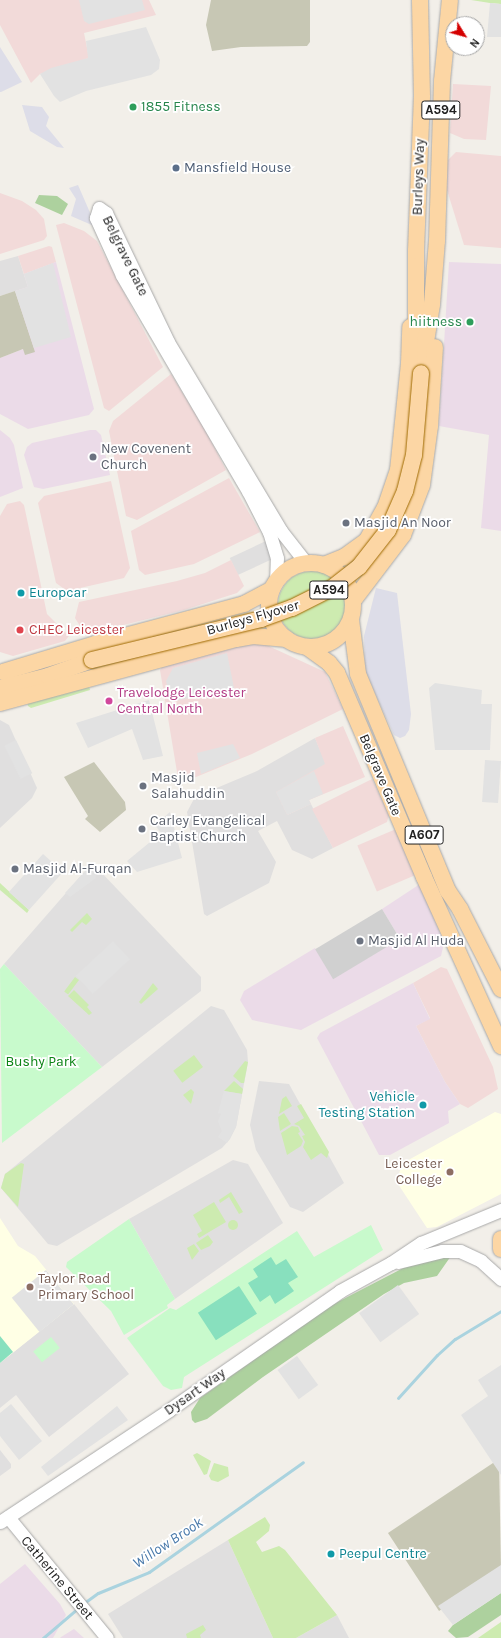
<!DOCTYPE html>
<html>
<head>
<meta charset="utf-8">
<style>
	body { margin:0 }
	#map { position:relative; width:501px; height:1638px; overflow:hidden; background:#f2efe9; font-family:Karla,sans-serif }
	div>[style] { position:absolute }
	.residential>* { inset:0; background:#e0dfdf; transform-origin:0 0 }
	.commercial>* { inset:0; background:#f2dad9; transform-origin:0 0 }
	.industrial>* { inset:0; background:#ebdbe8 }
	.education>* { inset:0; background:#ffffe5 }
	.religious>* { inset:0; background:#d0d0d0; transform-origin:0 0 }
	.construction>* { inset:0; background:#c7c7b4 }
	.grass>* { inset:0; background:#cdebb0; transform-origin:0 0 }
	.round { border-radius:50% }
	.forest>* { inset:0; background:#add19e }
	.park>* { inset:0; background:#c8facc; transform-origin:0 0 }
	.pitch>* { inset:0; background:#88e0be; transform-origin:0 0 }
	.parking>* { inset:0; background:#e2e2e2; transform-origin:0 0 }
	.plaza>* { inset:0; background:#dddde8 }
	.stream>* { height:3px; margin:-1.5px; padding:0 1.5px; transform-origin:1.5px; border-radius:1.5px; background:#aad3df }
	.roads { filter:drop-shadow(0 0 1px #a9a9a9) drop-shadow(0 0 1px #a9a9a9) }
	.tertiary>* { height:13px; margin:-6.5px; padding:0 6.5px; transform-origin:6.5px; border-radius:6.5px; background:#fff }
	.primary>* { height:16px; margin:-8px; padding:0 8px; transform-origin:8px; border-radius:8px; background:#fcd6a4 }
	.primary>.ring { margin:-8px; padding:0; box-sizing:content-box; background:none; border:16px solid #fcd6a4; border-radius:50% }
	.bridges { filter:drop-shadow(0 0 1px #a06b00) drop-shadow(0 0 1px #a06b00) }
	.primary-bridge>* { height:16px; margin:-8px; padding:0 8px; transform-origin:8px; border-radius:8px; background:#fcd6a4 }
	.dots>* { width:11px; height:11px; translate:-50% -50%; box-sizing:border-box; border:2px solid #fff; border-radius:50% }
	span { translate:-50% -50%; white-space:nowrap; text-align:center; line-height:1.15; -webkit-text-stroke:3.5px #fff; paint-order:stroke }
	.shield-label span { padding:1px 3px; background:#fff; border:1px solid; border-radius:3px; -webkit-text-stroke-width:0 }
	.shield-label { font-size:13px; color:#222; font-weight:700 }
	.leisure-label { font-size:14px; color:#27864d }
	.left { translate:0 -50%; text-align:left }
	.right { translate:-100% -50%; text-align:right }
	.service-label { font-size:14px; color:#4e5e75 }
	.street-label { font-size:14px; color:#222 }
	.worship-label { font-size:14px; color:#5b616d }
	.culture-label { font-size:14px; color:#0d838f }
	.health-label { font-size:14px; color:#be3a42 }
	.hotel-label { font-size:14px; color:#b23c85 }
	.park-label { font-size:14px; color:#0c8416 }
	.education-label { font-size:14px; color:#785e54 }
	.water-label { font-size:15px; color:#4a7aab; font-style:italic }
	.north { position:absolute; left:445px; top:16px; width:40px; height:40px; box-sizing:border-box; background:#fff; border:1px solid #a7a7a7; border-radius:50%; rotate:127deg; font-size:11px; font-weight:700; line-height:16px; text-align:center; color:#222 }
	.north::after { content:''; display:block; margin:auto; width:14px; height:18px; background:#d40000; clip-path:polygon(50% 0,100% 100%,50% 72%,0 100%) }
</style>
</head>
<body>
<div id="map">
	<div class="residential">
		<i style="clip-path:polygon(18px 256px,28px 287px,0 296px,0 261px)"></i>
		<i style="left:266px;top:541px;width:19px;height:40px;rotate:65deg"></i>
		<i style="clip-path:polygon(0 720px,9px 725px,37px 788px,32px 798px,0 828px)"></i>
		<i style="clip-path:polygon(315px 738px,326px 764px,314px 771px,287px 815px,311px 804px,333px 848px,312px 859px,292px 850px,277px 821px,258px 831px,276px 862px,269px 883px,207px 916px,204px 914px,187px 812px,195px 797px,257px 771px)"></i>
		<i style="clip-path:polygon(86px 870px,99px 870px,201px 977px,201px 991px,102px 1067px,4px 964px)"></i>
		<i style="clip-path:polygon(211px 1006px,224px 1010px,247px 1050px,248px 1062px,236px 1127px,230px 1139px,222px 1148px,57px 1246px,48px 1244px,1px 1188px,5px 1174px)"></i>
		<i style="clip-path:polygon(259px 1081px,289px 1084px,344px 1183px,303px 1212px,290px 1207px,256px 1150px,250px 1125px)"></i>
		<i style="clip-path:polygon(233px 1160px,248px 1164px,283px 1223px,175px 1299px,129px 1219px)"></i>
		<i style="clip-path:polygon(74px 1304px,129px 1374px,49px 1437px,16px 1395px,0 1408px,0 1363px)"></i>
		<i style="clip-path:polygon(0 1450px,11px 1464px,11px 1468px,0 1476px)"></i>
		<i style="clip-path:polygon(228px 1540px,273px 1638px,123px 1638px,108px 1614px)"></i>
		<i style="clip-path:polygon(337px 1615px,349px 1638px,296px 1638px)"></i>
	</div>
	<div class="commercial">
		<i style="clip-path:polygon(0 0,149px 0,156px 15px,84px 33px,89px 58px,40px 74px,31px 83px,0 25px)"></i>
		<i style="clip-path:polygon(453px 84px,491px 86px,486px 140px,464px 139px,450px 133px)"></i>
		<i style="clip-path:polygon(456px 152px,501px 156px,501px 248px,464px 245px,447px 190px,447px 161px)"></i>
		<i style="clip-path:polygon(0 193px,22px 201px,36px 210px,44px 219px,47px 236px,44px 240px,0 254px)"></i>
		<i style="clip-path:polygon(64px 223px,84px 231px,97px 241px,163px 367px,109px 411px,104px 408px,56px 225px)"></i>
		<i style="clip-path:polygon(49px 246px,52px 247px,56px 262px,24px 274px,18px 256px)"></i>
		<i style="clip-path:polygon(171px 374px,207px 433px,226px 470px,137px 520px,126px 516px,109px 431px,113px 421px)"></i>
		<i style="clip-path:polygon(229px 478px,260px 532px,194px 564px,145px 575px,139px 570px,131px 531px)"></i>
		<i style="clip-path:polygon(111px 481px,130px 568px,124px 578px,67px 591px,56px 583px,38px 503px,44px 496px)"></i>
		<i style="clip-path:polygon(20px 501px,24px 505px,47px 614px,69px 636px,65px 641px,13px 656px,0 652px,0 516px,7px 504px)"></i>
		<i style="clip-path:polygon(231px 560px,244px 586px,237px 593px,184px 610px,99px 631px,80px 626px,75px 618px,79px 602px,177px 581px,205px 573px)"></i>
		<i style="clip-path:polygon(244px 643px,264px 644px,325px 672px,343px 709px,252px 754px,179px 784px,160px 670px,162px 667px)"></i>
		<i style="clip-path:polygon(343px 726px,365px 777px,309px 800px,311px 804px,287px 815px,276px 792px,325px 764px,315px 738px)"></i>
		<i style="clip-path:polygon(372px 779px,389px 815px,387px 822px,333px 848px,312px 809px)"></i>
		<i style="left:396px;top:829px;width:50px;height:42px;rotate:67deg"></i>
		<i style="clip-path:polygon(441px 967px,447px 969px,493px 1067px,498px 1089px,468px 1108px,460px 1104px,445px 1082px,416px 1026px,430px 1018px,413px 983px)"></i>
	</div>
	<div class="industrial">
		<i style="clip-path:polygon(56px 262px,94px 409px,89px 415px,28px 429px,0 414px,0 358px,23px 349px,26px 327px,15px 291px,28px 287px,24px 274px)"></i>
		<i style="clip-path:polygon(449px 262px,501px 264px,501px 531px,481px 528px,489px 435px,439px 426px)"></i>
		<i style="clip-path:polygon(0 430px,10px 438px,14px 445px,23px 488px,0 497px)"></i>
		<i style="clip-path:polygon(90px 430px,96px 430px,101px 435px,110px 475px,43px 489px,34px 487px,24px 455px,27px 447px,32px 443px)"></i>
		<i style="clip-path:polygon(420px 884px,444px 943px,441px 956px,301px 1030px,252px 1020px,240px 1000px,244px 991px,315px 948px,333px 978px,400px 939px,382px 909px)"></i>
		<i style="clip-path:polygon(413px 983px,430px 1019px,416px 1026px,445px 1082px,460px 1104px,448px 1111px,449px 1123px,390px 1155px,379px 1155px,317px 1038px,320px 1033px)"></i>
		<i style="clip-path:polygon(25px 1564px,60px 1604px,66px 1615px,53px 1638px,0 1638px,0 1584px)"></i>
		<i style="clip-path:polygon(74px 1629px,84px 1638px,60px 1638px,61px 1637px)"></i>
	</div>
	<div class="education">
		<i style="clip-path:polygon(495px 1112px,501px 1114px,501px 1194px,437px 1227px,427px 1228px,396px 1181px,403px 1163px)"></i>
		<i style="clip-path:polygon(0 1218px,18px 1246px,35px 1256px,74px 1304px,0 1363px)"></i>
	</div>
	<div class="religious">
		<i style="left:382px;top:909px;width:35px;height:78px;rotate:59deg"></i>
	</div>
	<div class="construction">
		<i style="clip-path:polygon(211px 0,310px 0,310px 42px,307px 46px,241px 47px,212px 51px,206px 25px)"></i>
		<i style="clip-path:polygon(15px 291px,35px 352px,25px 355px,23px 349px,0 358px,0 296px)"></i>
		<i style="clip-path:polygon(94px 762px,125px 802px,126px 810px,100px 832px,85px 819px,88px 816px,64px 777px)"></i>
		<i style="clip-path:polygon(499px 1459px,501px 1570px,439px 1611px,388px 1533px)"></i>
	</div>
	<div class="grass">
		<i style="clip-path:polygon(471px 0,501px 0,501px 4px,490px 3px)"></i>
		<i class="round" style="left:278px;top:571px;width:68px;height:68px"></i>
		<i style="clip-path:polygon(89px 686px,90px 690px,31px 708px,28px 706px,27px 703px)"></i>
		<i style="clip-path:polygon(0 883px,29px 910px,27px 913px,0 890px)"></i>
		<i style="clip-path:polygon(87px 913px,92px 919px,86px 925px,82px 922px,72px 932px,70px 930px)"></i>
		<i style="left:75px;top:977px;width:5px;height:18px;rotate:37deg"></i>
		<i style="clip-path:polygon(153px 983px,158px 989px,141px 1004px,139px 1002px)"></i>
		<i style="clip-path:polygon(74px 990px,89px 1005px,87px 1007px,92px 1013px,89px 1015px,68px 996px)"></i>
		<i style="left:194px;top:1055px;width:15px;height:26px;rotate:53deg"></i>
		<i style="clip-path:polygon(245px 1061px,248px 1062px,244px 1083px,241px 1083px,233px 1076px)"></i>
		<i style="clip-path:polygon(234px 1081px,243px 1089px,242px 1094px,224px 1091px)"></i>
		<i style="clip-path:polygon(191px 1089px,194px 1092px,191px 1104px,183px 1095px)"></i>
		<i style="clip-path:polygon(286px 1096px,292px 1106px,279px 1114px,282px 1099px)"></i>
		<i style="clip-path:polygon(301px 1104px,329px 1152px,327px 1158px,321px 1153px,311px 1160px,303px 1147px,305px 1142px,302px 1136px,305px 1135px,299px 1126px,294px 1124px,304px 1118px,297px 1106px)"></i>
		<i style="clip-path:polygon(284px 1113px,291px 1124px,280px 1131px,278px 1117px)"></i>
		<i style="clip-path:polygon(292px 1126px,298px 1127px,300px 1132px,298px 1133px,303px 1141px,301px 1146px,287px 1155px,281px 1133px)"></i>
		<i style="clip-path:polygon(21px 1163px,24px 1164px,18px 1207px,1px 1188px,5px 1174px)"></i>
		<i style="clip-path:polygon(231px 1192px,243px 1212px,239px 1214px,229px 1197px,220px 1203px,219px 1200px)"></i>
		<i style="clip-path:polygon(214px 1202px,226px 1222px,199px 1238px,197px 1234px,202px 1231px,193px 1215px)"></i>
		<i class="round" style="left:228px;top:1220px;width:10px;height:10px"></i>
		<i style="clip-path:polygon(208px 1235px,213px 1242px,210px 1246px,201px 1250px,196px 1243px)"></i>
		<i style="clip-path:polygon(194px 1244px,199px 1251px,192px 1260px,187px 1248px)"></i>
		<i style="clip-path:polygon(197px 1453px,211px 1461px,207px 1474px,204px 1475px,193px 1455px)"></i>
		<i style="clip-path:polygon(214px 1463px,228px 1467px,229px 1476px,218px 1482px,211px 1480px,209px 1476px)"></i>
		<i style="clip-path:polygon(265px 1517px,270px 1525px,269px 1531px,256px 1542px,262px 1552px,279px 1546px,285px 1550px,337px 1615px,296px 1638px,273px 1638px,228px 1540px)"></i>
		<i style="clip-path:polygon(501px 1622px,501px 1638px,478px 1638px)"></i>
		<i style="clip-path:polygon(203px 1625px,206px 1630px,200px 1635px,201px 1638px,187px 1638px,186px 1634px)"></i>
	</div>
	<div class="forest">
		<i style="clip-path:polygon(39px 195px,57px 196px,68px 204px,62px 215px,35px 203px)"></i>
		<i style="clip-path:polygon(451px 1256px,437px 1276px,404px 1283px,384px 1294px,263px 1377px,207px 1419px,195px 1423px,192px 1420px,191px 1412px,200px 1398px,328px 1307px,411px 1264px)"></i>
		<i style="clip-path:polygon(501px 1593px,501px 1615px,468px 1637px,456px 1638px,448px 1631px,453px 1625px)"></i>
	</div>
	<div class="park">
		<i style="clip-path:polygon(4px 964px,102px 1067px,2px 1143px,0 969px)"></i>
		<i style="clip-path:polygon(129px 1219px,175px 1299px,167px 1305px,168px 1308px,124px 1335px,111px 1311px,66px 1267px,67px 1262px)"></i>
		<i style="clip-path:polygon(371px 1225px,383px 1250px,184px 1377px,182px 1388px,171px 1390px,163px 1386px,127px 1338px,170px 1308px,176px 1310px,297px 1231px,314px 1257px)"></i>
		<i style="left:51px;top:1337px;width:14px;height:23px;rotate:51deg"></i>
	</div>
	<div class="pitch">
		<i style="clip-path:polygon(271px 1257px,276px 1265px,286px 1259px,298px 1277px,288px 1283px,294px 1291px,275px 1304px,270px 1295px,260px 1302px,248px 1283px,258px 1277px,253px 1269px)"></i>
		<i style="left:239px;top:1286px;width:33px;height:49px;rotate:57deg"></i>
		<i style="clip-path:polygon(0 1336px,13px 1352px,0 1363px)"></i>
	</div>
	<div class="parking">
		<i style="clip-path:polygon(79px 0,142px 0,145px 10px,89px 24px,84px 21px)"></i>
		<i style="clip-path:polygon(490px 3px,501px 4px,501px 37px,487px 37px)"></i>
		<i style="clip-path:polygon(146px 27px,160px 60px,159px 69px,151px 75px,86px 91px,60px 102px,54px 96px,40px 74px,51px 68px,88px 58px,86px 41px)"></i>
		<i style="clip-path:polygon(53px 263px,71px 337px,34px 348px,15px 291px,28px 287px,24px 274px)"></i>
		<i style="clip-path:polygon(227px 653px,234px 688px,171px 702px,166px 681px,173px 668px)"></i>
		<i style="clip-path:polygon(435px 683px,482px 690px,481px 704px,492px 704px,490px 750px,435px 750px,429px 688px)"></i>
		<i style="clip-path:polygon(149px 700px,163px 756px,143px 760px,132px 729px,88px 748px,76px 723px)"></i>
		<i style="left:16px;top:740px;width:37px;height:13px;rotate:64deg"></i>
		<i style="clip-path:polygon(233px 744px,240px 758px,201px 774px,197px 753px)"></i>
		<i style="left:485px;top:760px;width:16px;height:42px;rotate:4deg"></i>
		<i style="clip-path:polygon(314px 771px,323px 794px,309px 800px,311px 804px,287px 815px,276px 792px)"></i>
		<i style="clip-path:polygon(170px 812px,182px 858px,137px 872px,127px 861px,161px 833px,155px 825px)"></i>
		<i style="left:43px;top:854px;width:27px;height:51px;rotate:42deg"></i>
		<i style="clip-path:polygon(86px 870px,95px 870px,96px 878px,70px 897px,65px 893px)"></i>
		<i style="left:113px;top:941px;width:25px;height:51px;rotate:47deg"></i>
		<i style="clip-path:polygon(224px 1091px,242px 1094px,236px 1127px,227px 1143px,218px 1137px,222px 1131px,218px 1121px,221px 1114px,218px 1113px)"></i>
		<i style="left:46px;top:1270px;width:44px;height:44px;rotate:51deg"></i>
		<i style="left:398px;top:1285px;width:36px;height:48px;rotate:54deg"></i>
		<i style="left:297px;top:1356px;width:36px;height:24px;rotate:54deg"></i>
		<i style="clip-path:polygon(501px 1365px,501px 1475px,461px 1415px,488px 1396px,478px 1380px)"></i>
		<i style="clip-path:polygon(11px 1404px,42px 1441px,19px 1460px,0 1436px,0 1413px)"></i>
		<i style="clip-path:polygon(117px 1406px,128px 1420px,48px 1476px,41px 1467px)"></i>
		<i style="clip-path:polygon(501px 1565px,501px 1593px,453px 1625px,438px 1606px)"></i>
	</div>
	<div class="plaza">
		<i style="clip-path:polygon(0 47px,22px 82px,1px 92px,0 92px)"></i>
		<i style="clip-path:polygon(22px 105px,42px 107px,49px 117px,46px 126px,64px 148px,57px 147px,30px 131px)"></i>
		<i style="clip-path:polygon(78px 185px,95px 224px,94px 226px,71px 216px,76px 199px,69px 188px)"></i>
		<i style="clip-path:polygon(376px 588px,397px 593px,411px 714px,409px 730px,405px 736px,400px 738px,394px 735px,365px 672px,364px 636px)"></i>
	</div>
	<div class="stream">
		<i style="left:398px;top:1398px;width:58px;rotate:-47.8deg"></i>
		<i style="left:437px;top:1355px;width:24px;rotate:-42deg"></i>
		<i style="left:455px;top:1339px;width:54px;rotate:-31.3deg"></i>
		<i style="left:84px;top:1603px;width:17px;rotate:-36deg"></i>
		<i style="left:98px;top:1593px;width:55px;rotate:-22.4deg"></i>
		<i style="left:149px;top:1572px;width:189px;rotate:-35.5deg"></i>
		<i style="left:43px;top:1638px;width:46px;rotate:-40.6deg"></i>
	</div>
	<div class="roads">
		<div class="tertiary">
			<i style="left:276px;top:583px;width:25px;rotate:-88deg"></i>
			<i style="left:277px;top:558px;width:27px;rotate:-107deg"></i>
			<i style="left:269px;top:532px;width:46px;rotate:-117.1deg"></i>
			<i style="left:248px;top:491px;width:250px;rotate:-120.3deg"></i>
			<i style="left:122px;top:275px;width:63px;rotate:-114.5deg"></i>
			<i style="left:96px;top:218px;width:10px;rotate:-73deg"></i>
			<i style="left:99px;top:208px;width:9px;rotate:36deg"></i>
			<i style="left:106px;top:213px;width:143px;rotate:64.3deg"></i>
			<i style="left:168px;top:342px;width:220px;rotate:59.1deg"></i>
			<i style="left:281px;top:531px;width:41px;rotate:52deg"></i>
			<i style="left:398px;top:1262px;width:45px;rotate:-14deg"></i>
			<i style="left:442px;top:1251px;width:18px"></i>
			<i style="left:460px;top:1251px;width:23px;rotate:25deg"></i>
			<i style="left:481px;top:1261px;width:27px;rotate:42deg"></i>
			<i style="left:8px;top:1517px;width:156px;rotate:50.7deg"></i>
			<i style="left:0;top:1522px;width:203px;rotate:-33.5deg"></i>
			<i style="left:169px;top:1410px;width:208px;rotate:-34.8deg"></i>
			<i style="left:340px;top:1291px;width:58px;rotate:-28.8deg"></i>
			<i style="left:391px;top:1263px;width:36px;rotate:-34deg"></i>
			<i style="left:421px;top:1243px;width:87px;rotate:-22.4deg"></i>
		</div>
		<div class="primary">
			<i style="left:416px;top:340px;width:89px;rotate:-90deg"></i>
			<i style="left:416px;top:251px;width:154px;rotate:-87.8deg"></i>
			<i style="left:422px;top:97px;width:97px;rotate:-91.2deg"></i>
			<i style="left:421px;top:373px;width:70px;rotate:-80.9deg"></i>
			<i style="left:432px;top:304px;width:63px;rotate:-85.5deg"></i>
			<i style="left:437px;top:241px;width:160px;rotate:-88.2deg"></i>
			<i style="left:442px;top:81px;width:81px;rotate:-84.4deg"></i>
			<i class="ring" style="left:269px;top:563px;width:68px;height:68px"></i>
			<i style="left:324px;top:565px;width:22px;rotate:-22deg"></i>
			<i style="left:344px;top:557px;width:29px;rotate:-36deg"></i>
			<i style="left:367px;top:540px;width:37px;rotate:-61deg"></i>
			<i style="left:385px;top:508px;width:40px;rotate:-71.1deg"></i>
			<i style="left:398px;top:470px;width:107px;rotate:-84.1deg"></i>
			<i style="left:409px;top:364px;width:37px;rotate:-88deg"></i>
			<i style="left:353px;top:601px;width:83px;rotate:-52.9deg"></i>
			<i style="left:403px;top:535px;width:53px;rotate:-69.2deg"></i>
			<i style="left:422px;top:485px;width:60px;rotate:-82.3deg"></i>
			<i style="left:430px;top:426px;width:79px;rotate:-86.4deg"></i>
			<i style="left:351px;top:620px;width:54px;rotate:82.6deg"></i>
			<i style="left:358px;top:674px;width:235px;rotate:67.5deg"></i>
			<i style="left:448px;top:891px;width:22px;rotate:56deg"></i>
			<i style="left:460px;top:909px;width:90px;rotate:62.9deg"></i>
			<i style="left:307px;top:647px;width:27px;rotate:36deg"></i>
			<i style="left:329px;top:663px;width:13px;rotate:51deg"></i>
			<i style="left:337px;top:673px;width:222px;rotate:66.9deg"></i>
			<i style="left:424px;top:877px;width:186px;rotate:65.5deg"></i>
			<i style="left:3px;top:672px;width:96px;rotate:-16.9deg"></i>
			<i style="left:95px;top:644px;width:154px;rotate:-15deg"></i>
			<i style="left:244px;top:604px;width:32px;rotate:-28deg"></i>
			<i style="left:0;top:688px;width:49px;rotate:-14deg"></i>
			<i style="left:48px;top:676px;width:47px;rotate:-20deg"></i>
			<i style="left:0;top:703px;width:245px;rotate:-15.2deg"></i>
			<i style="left:236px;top:639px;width:17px;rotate:-10deg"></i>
			<i style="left:253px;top:636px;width:34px;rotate:5deg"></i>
			<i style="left:501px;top:1239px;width:10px;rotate:90deg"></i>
		</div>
	</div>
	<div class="bridges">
		<div class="primary-bridge">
			<i style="left:92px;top:660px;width:174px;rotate:-13.6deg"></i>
			<i style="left:261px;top:619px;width:33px;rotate:-20deg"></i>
			<i style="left:292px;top:608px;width:45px;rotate:-26.6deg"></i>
			<i style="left:332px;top:588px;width:34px;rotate:-38deg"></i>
			<i style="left:359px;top:567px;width:47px;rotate:-51.9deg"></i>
			<i style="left:388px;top:530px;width:43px;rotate:-66.4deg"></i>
			<i style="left:405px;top:491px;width:37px;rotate:-76deg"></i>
			<i style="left:414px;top:455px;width:82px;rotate:-85.1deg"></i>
		</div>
	</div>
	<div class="dots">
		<i style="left:133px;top:107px;background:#2e9e5b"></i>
		<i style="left:176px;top:168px;background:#5c6f8a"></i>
		<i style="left:470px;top:322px;background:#2e9e5b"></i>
		<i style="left:93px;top:457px;background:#6b7280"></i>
		<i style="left:346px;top:523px;background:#6b7280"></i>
		<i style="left:21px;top:593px;background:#0f9aa8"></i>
		<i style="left:20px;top:630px;background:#e0444e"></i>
		<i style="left:109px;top:701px;background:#d1479c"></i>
		<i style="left:143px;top:786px;background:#6b7280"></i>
		<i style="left:142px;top:829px;background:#6b7280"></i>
		<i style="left:15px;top:869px;background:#6b7280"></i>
		<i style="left:360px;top:941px;background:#6b7280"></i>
		<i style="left:423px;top:1105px;background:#0f9aa8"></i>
		<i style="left:450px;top:1172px;background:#8d6e63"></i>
		<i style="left:30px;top:1287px;background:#8d6e63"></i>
		<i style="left:331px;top:1554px;background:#0f9aa8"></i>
	</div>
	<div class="shield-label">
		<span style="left:441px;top:110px">A594</span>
		<span style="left:329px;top:590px">A594</span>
		<span style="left:424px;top:835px">A607</span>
	</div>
	<div class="leisure-label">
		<span class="left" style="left:141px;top:107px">1855 Fitness</span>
		<span class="right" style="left:462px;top:322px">hiitness</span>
	</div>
	<div class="service-label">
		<span class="left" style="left:184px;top:168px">Mansfield House</span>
	</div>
	<div class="street-label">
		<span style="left:419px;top:177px;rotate:-88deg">Burleys Way</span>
		<span style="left:125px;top:256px;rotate:64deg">Belgrave Gate</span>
		<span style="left:253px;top:618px;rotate:-16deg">Burleys Flyover</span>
		<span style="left:380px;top:775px;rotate:67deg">Belgrave Gate</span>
		<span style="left:195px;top:1392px;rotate:-35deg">Dysart Way</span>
		<span style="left:57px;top:1578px;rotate:50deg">Catherine Street</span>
	</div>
	<div class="worship-label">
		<span class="left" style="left:101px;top:457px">New Covenent<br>Church</span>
		<span class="left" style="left:354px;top:523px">Masjid An Noor</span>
		<span class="left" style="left:151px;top:786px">Masjid<br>Salahuddin</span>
		<span class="left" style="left:150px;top:829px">Carley Evangelical<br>Baptist Church</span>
		<span class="left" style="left:23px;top:869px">Masjid Al-Furqan</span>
		<span class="left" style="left:368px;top:941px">Masjid Al Huda</span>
	</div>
	<div class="culture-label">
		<span class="left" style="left:29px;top:593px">Europcar</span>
		<span class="right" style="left:415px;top:1105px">Vehicle<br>Testing Station</span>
		<span class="left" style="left:339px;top:1554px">Peepul Centre</span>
	</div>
	<div class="health-label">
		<span class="left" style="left:29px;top:630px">CHEC Leicester</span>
	</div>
	<div class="hotel-label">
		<span class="left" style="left:117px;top:701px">Travelodge Leicester<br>Central North</span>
	</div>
	<div class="park-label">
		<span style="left:41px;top:1062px">Bushy Park</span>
	</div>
	<div class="education-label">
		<span class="right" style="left:442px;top:1172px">Leicester<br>College</span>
		<span class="left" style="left:38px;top:1287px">Taylor Road<br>Primary School</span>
	</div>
	<div class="water-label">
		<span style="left:168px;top:1543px;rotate:-33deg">Willow Brook</span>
	</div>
	<div class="north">N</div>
</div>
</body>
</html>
